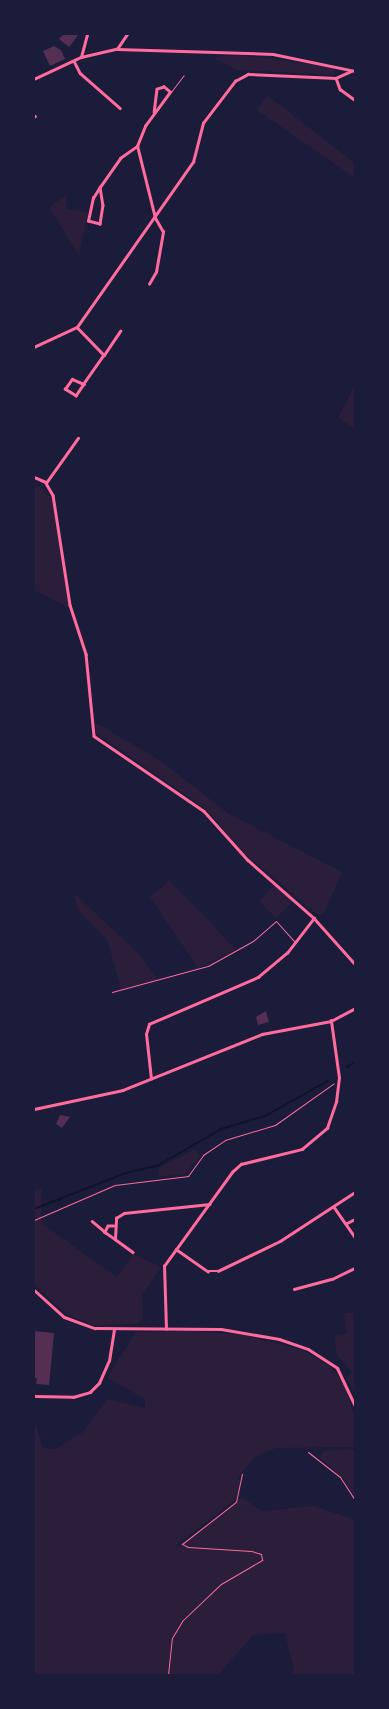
<!DOCTYPE html>
<html>
<head>
<meta charset="utf-8">
<style>
	body { margin:0 }
	#map { position:relative; width:389px; height:1709px; overflow:hidden; background:#1b1b3a; font-family:Lato,sans-serif }
	div>[style] { position:absolute }
	.green>* { inset:0; background:#2a1e3b; transform-origin:0 0 }
	.stream>* { height:2px; margin:-1px; padding:0 1px; transform-origin:1px; border-radius:1px; background:#12122b }
	.building>* { inset:0; background:#542f53 }
	.path>* { height:1px; margin:-0.5px; padding:0 0.5px; transform-origin:0.5px; border-radius:0.5px; background:#ff6b9d }
	.service>* { height:1px; margin:-0.5px; padding:0 0.5px; transform-origin:0.5px; border-radius:0.5px; background:#ff6b9d }
	.minor>* { height:2.5px; margin:-1.25px; padding:0 1.25px; transform-origin:1.25px; border-radius:1.25px; background:#ff6b9d }
	.tertiary>* { height:3px; margin:-1.5px; padding:0 1.5px; transform-origin:1.5px; border-radius:1.5px; background:#ff6b9d }
	span { translate:-50% -50%; white-space:nowrap; text-align:center; line-height:1.15; -webkit-text-stroke:4.5px #1b1b3a; paint-order:stroke }
	.frame { position:absolute; inset:0; border:35px solid #1b1b3a; pointer-events:none }
</style>
</head>
<body>
<div id="map">
	<div class="green">
		<i style="clip-path:polygon(238px 55px,334px 67px,335px 75px,237px 70px,213px 58px)"></i>
		<i style="clip-path:polygon(267px 95px,355px 163px,355px 178px,257px 110px)"></i>
		<i style="clip-path:polygon(67px 194px,66px 209px,88px 213px,79px 256px,49px 207px)"></i>
		<i style="clip-path:polygon(355px 385px,355px 429px,338px 418px)"></i>
		<i style="clip-path:polygon(34px 485px,42px 488px,48px 496px,53px 495px,71px 609px,34px 590px)"></i>
		<i style="clip-path:polygon(96px 723px,158px 759px,229px 814px,342px 872px,324px 913px,320px 916px,315px 913px,245px 854px,206px 809px,96px 733px)"></i>
		<i style="clip-path:polygon(169px 881px,196px 907px,236px 950px,198px 968px,150px 897px)"></i>
		<i style="left:276px;top:884px;width:24px;height:24px;rotate:45deg"></i>
		<i style="clip-path:polygon(75px 894px,136px 951px,159px 981px,121px 989px,107px 939px,77px 909px)"></i>
		<i style="clip-path:polygon(194px 1149px,200px 1156px,185px 1174px,159px 1177px,158px 1169px)"></i>
		<i style="clip-path:polygon(42px 1188px,41px 1223px,117px 1277px,133px 1254px,161px 1267px,142px 1295px,143px 1318px,137px 1324px,94px 1325px,78px 1319px,65px 1313px,34px 1284px,34px 1189px)"></i>
		<i style="clip-path:polygon(355px 1312px,355px 1395px,347px 1378px,352px 1372px,337px 1355px,334px 1335px,347px 1334px,344px 1313px)"></i>
		<i style="clip-path:polygon(190px 1331px,245px 1335px,305px 1351px,330px 1366px,344px 1384px,355px 1417px,355px 1447px,276px 1448px,254px 1457px,237px 1479px,240px 1480px,240px 1487px,235px 1500px,175px 1546px,178px 1547px,241px 1497px,262px 1511px,314px 1506px,355px 1520px,355px 1675px,291px 1675px,294px 1670px,285px 1633px,253px 1635px,218px 1675px,34px 1675px,34px 1418px,43px 1448px,55px 1449px,83px 1432px,107px 1399px,145px 1408px,145px 1399px,107px 1378px,136px 1332px)"></i>
		<i style="clip-path:polygon(349px 1449px,355px 1450px,355px 1496px,342px 1477px,319px 1457px,324px 1451px)"></i>
	</div>
	<div class="stream">
		<i style="left:347px;top:1067px;width:9px;rotate:-32deg"></i>
		<i style="left:34px;top:1209px;width:99px;rotate:-21.4deg"></i>
		<i style="left:126px;top:1173px;width:32px;rotate:-13deg"></i>
		<i style="left:157px;top:1166px;width:74px;rotate:-30deg"></i>
		<i style="left:221px;top:1129px;width:46px;rotate:-16.5deg"></i>
		<i style="left:265px;top:1116px;width:72px;rotate:-29.1deg"></i>
	</div>
	<div class="building">
		<i style="clip-path:polygon(64px 34px,79px 34px,69px 47px,59px 39px)"></i>
		<i style="clip-path:polygon(54px 46px,61px 50px,65px 59px,50px 66px,43px 51px)"></i>
		<i style="clip-path:polygon(266px 1011px,269px 1022px,258px 1025px,256px 1017px)"></i>
		<i style="clip-path:polygon(60px 1115px,70px 1117px,62px 1128px,56px 1124px)"></i>
		<i style="clip-path:polygon(34px 1331px,54px 1333px,49px 1385px,36px 1384px,37px 1378px,34px 1378px)"></i>
	</div>
	<div class="path">
		<i style="left:34px;top:1220px;width:88px;rotate:-23.4deg"></i>
		<i style="left:115px;top:1185px;width:74px;rotate:-7deg"></i>
		<i style="left:188px;top:1176px;width:26px;rotate:-54deg"></i>
		<i style="left:203px;top:1155px;width:27px;rotate:-34deg"></i>
		<i style="left:225px;top:1140px;width:52px;rotate:-16.7deg"></i>
		<i style="left:275px;top:1125px;width:72px;rotate:-35.4deg"></i>
		<i style="left:308px;top:1452px;width:41px;rotate:38deg"></i>
		<i style="left:340px;top:1477px;width:27px;rotate:57deg"></i>
		<i style="left:168px;top:1675px;width:37px;rotate:-84deg"></i>
		<i style="left:172px;top:1638px;width:21px;rotate:-59deg"></i>
		<i style="left:183px;top:1620px;width:52px;rotate:-43.5deg"></i>
		<i style="left:221px;top:1584px;width:48px;rotate:-30.3deg"></i>
		<i style="left:262px;top:1560px;width:6px;rotate:-99deg"></i>
		<i style="left:261px;top:1554px;width:10px;rotate:-163deg"></i>
		<i style="left:251px;top:1551px;width:63px;rotate:-176.4deg"></i>
		<i style="left:188px;top:1547px;width:7px;rotate:-153deg"></i>
		<i style="left:182px;top:1544px;width:68px;rotate:-37.9deg"></i>
		<i style="left:236px;top:1502px;width:29px;rotate:-78deg"></i>
	</div>
	<div class="service">
		<i style="left:171px;top:92px;width:21px;rotate:-53deg"></i>
		<i style="left:112px;top:992px;width:99px;rotate:-15.2deg"></i>
		<i style="left:208px;top:966px;width:51px;rotate:-29.1deg"></i>
		<i style="left:253px;top:941px;width:30px;rotate:-41deg"></i>
		<i style="left:276px;top:921px;width:28px;rotate:48deg"></i>
	</div>
	<div class="minor">
		<i style="left:117px;top:49px;width:18px;rotate:-56deg"></i>
		<i style="left:81px;top:57px;width:24px;rotate:-75deg"></i>
		<i style="left:74px;top:61px;width:13px;rotate:63deg"></i>
		<i style="left:80px;top:73px;width:53px;rotate:41.2deg"></i>
		<i style="left:336px;top:78px;width:12px;rotate:70deg"></i>
		<i style="left:340px;top:89px;width:19px;rotate:36deg"></i>
		<i style="left:34px;top:79px;width:52px;rotate:-25.1deg"></i>
		<i style="left:81px;top:57px;width:37px;rotate:-13deg"></i>
		<i style="left:117px;top:49px;width:156px;rotate:1.8deg"></i>
		<i style="left:273px;top:54px;width:84px;rotate:11.7deg"></i>
		<i style="left:34px;top:117px;width:1px;rotate:-45deg"></i>
		<i style="left:100px;top:187px;width:18px;rotate:81deg"></i>
		<i style="left:103px;top:205px;width:19px;rotate:99deg"></i>
		<i style="left:100px;top:224px;width:12px;rotate:-166deg"></i>
		<i style="left:88px;top:221px;width:24px;rotate:-78deg"></i>
		<i style="left:93px;top:198px;width:13px;rotate:-58deg"></i>
		<i style="left:100px;top:187px;width:35px;rotate:-55deg"></i>
		<i style="left:120px;top:158px;width:21px;rotate:-35deg"></i>
		<i style="left:149px;top:284px;width:14px;rotate:-60deg"></i>
		<i style="left:156px;top:272px;width:41px;rotate:-80.1deg"></i>
		<i style="left:163px;top:232px;width:16px;rotate:-120deg"></i>
		<i style="left:155px;top:218px;width:74px;rotate:-104deg"></i>
		<i style="left:137px;top:146px;width:22px;rotate:-68deg"></i>
		<i style="left:145px;top:126px;width:42px;rotate:-53.7deg"></i>
		<i style="left:170px;top:92px;width:8px;rotate:-140deg"></i>
		<i style="left:164px;top:87px;width:7px;rotate:164deg"></i>
		<i style="left:157px;top:89px;width:23px;rotate:97deg"></i>
		<i style="left:77px;top:327px;width:39px;rotate:46deg"></i>
		<i style="left:104px;top:355px;width:35px;rotate:125deg"></i>
		<i style="left:84px;top:384px;width:14px;rotate:124deg"></i>
		<i style="left:76px;top:396px;width:13px;rotate:-148deg"></i>
		<i style="left:65px;top:389px;width:12px;rotate:-55deg"></i>
		<i style="left:72px;top:379px;width:13px;rotate:23deg"></i>
		<i style="left:34px;top:347px;width:47px;rotate:-24.9deg"></i>
		<i style="left:77px;top:327px;width:202px;rotate:-54.9deg"></i>
		<i style="left:193px;top:162px;width:40px;rotate:-75.6deg"></i>
		<i style="left:203px;top:123px;width:53px;rotate:-52.7deg"></i>
		<i style="left:235px;top:81px;width:15px;rotate:-28deg"></i>
		<i style="left:248px;top:74px;width:88px;rotate:2.6deg"></i>
		<i style="left:336px;top:78px;width:17px;rotate:-25deg"></i>
		<i style="left:104px;top:355px;width:29px;rotate:-56deg"></i>
		<i style="left:34px;top:477px;width:13px;rotate:23deg"></i>
		<i style="left:46px;top:483px;width:14px;rotate:60deg"></i>
		<i style="left:53px;top:495px;width:111px;rotate:81.2deg"></i>
		<i style="left:70px;top:605px;width:52px;rotate:71.9deg"></i>
		<i style="left:86px;top:654px;width:82px;rotate:84.4deg"></i>
		<i style="left:94px;top:736px;width:133px;rotate:34.3deg"></i>
		<i style="left:204px;top:811px;width:66px;rotate:48.1deg"></i>
		<i style="left:248px;top:860px;width:88px;rotate:41.3deg"></i>
		<i style="left:314px;top:918px;width:62px;rotate:48.3deg"></i>
		<i style="left:46px;top:483px;width:55px;rotate:-54.6deg"></i>
		<i style="left:151px;top:1079px;width:45px;rotate:-96.3deg"></i>
		<i style="left:146px;top:1034px;width:10px;rotate:-73deg"></i>
		<i style="left:149px;top:1024px;width:119px;rotate:-23.3deg"></i>
		<i style="left:258px;top:977px;width:38px;rotate:-40deg"></i>
		<i style="left:287px;top:953px;width:44px;rotate:-52.4deg"></i>
		<i style="left:123px;top:1090px;width:150px;rotate:-21.9deg"></i>
		<i style="left:262px;top:1034px;width:70px;rotate:-10.7deg"></i>
		<i style="left:331px;top:1021px;width:27px;rotate:-28deg"></i>
		<i style="left:334px;top:1207px;width:37px;rotate:55deg"></i>
		<i style="left:92px;top:1221px;width:17px;rotate:40deg"></i>
		<i style="left:347px;top:1223px;width:9px;rotate:-27deg"></i>
		<i style="left:114px;top:1226px;width:6px;rotate:180deg"></i>
		<i style="left:108px;top:1226px;width:7px;rotate:117deg"></i>
		<i style="left:105px;top:1232px;width:12px;rotate:35deg"></i>
		<i style="left:115px;top:1239px;width:21px;rotate:-87deg"></i>
		<i style="left:116px;top:1218px;width:9px;rotate:-32deg"></i>
		<i style="left:124px;top:1213px;width:86px;rotate:-6deg"></i>
		<i style="left:115px;top:1239px;width:22px;rotate:36deg"></i>
		<i style="left:176px;top:1249px;width:39px;rotate:35deg"></i>
		<i style="left:208px;top:1271px;width:10px"></i>
		<i style="left:218px;top:1271px;width:69px;rotate:-25.8deg"></i>
		<i style="left:280px;top:1241px;width:90px;rotate:-33.2deg"></i>
		<i style="left:294px;top:1289px;width:39px;rotate:-15deg"></i>
		<i style="left:332px;top:1279px;width:25px;rotate:-26deg"></i>
		<i style="left:166px;top:1329px;width:63px;rotate:-91.8deg"></i>
		<i style="left:164px;top:1266px;width:116px;rotate:-54.1deg"></i>
		<i style="left:232px;top:1172px;width:12px;rotate:-42deg"></i>
		<i style="left:241px;top:1164px;width:63px;rotate:-13.8deg"></i>
		<i style="left:302px;top:1149px;width:33px;rotate:-40deg"></i>
		<i style="left:327px;top:1128px;width:28px;rotate:-71deg"></i>
		<i style="left:336px;top:1102px;width:24px;rotate:-83deg"></i>
		<i style="left:339px;top:1078px;width:58px;rotate:-98deg"></i>
		<i style="left:34px;top:1396px;width:39px;rotate:1deg"></i>
		<i style="left:73px;top:1397px;width:18px;rotate:-16deg"></i>
		<i style="left:90px;top:1392px;width:13px;rotate:-45deg"></i>
		<i style="left:99px;top:1383px;width:24px;rotate:-66deg"></i>
		<i style="left:109px;top:1361px;width:32px;rotate:-81deg"></i>
	</div>
	<div class="tertiary">
		<i style="left:34px;top:1109px;width:91px;rotate:-12.1deg"></i>
		<i style="left:34px;top:1290px;width:40px;rotate:42deg"></i>
		<i style="left:64px;top:1317px;width:33px;rotate:20deg"></i>
		<i style="left:95px;top:1328px;width:126px;rotate:0.5deg"></i>
		<i style="left:221px;top:1329px;width:59px;rotate:9.8deg"></i>
		<i style="left:279px;top:1339px;width:31px;rotate:19deg"></i>
		<i style="left:308px;top:1349px;width:35px;rotate:33deg"></i>
		<i style="left:337px;top:1368px;width:42px;rotate:64.7deg"></i>
	</div>
	<div class="frame"></div>
</div>
</body>
</html>
